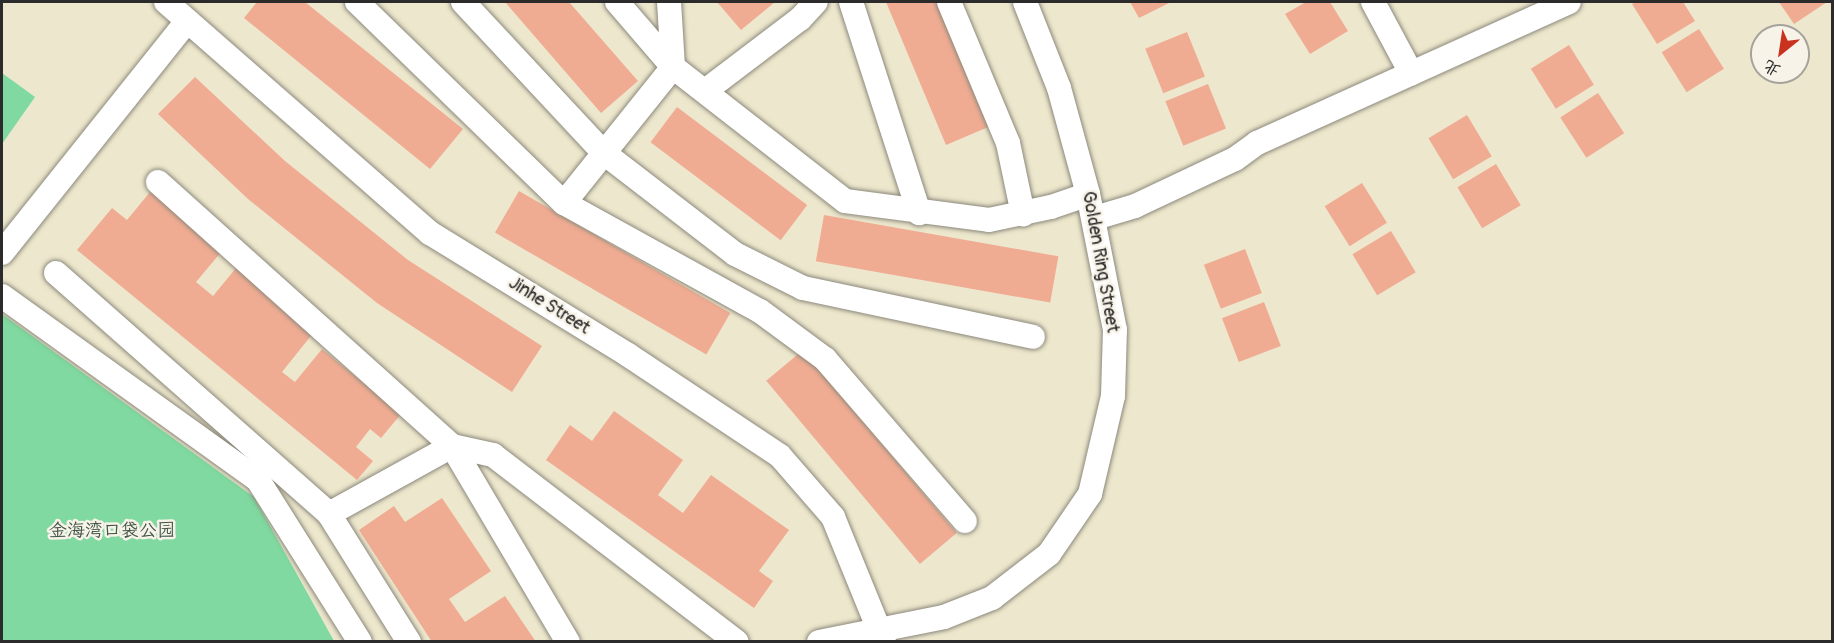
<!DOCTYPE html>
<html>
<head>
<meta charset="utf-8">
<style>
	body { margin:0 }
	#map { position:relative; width:1834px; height:643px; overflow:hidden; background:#ede7cd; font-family:Pangolin,"LXGW WenKai TC",sans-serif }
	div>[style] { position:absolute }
	.green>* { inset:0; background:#7fd9a0 }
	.building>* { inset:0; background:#f0ac93; transform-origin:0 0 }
	.roads { filter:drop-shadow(0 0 2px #8c897c) drop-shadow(0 0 2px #8c897c) }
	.minor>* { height:24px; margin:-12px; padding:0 12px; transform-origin:12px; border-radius:12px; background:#fff }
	span { translate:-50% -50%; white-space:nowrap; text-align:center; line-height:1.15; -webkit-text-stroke:5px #f7f3e8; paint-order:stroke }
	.street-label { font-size:18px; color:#2b2b2b }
	.park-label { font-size:18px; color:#405648 }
	.frame { position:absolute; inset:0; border:3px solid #2b2b2b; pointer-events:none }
	.north { position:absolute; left:1750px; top:24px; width:60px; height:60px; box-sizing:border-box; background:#f7f3e8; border:2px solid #a5a39c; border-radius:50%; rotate:210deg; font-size:16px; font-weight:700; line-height:24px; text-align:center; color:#2b2b2b }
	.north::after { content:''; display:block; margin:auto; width:21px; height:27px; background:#c8321e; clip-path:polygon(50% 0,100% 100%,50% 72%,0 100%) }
</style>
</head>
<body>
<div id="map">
	<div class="green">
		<i style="clip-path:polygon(2px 73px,35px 97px,2px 144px)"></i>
		<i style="clip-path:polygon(2px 314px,254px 497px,334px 641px,2px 641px)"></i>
	</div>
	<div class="building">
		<i style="clip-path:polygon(257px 2px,305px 2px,463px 129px,430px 169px,244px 18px)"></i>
		<i style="clip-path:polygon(505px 2px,569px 2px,638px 81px,601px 113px)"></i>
		<i style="clip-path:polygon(717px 2px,775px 2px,741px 30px)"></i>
		<i style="clip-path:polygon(886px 2px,941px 2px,993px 125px,946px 145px)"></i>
		<i style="clip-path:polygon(1130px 2px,1171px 2px,1139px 18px)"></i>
		<i style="clip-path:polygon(1306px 2px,1330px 2px,1348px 31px,1310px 54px,1285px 14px)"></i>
		<i style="clip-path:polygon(1636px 2px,1683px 2px,1695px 21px,1657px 44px,1632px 4px)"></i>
		<i style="clip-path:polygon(1779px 2px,1827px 2px,1794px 24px)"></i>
		<i style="left:1699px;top:29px;width:47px;height:44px;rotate:58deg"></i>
		<i style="left:1187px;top:32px;width:48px;height:45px;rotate:68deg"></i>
		<i style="left:1569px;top:45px;width:47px;height:45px;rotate:58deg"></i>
		<i style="clip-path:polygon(195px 77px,285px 161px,408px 260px,542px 346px,512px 392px,377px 303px,248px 199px,158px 114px)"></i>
		<i style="left:1208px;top:84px;width:48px;height:46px;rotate:68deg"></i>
		<i style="left:1598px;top:93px;width:48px;height:45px;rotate:57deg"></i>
		<i style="left:677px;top:107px;width:163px;height:44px;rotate:37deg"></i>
		<i style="left:1467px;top:115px;width:48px;height:45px;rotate:59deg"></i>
		<i style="left:1496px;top:164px;width:48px;height:45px;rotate:59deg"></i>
		<i style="left:1362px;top:183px;width:47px;height:44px;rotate:58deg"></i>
		<i style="left:519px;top:191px;width:244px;height:48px;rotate:30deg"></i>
		<i style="clip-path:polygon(150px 192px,222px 251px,196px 282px,213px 296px,236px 268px,314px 332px,282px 372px,295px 382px,322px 349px,401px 414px,381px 438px,370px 429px,356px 447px,373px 461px,357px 480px,77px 250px,112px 208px,127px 220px)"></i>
		<i style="left:824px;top:215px;width:238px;height:47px;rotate:10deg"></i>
		<i style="left:1391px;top:231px;width:48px;height:45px;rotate:59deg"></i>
		<i style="left:1245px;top:249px;width:47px;height:44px;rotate:69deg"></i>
		<i style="left:1264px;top:302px;width:47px;height:45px;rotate:69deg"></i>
		<i style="left:803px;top:350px;width:239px;height:48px;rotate:50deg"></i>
		<i style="clip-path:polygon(614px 411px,683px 460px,658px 495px,683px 513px,711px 475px,789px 530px,759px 571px,773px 581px,754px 608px,546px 460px,570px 425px,592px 441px)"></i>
		<i style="clip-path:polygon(442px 498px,491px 571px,449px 599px,465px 622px,505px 596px,536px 642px,432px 642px,359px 530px,394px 506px,405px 522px)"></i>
	</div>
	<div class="roads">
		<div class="minor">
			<i style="left:166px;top:2px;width:351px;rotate:41.2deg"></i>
			<i style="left:430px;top:233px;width:233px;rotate:31.6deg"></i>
			<i style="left:628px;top:355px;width:182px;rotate:33.6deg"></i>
			<i style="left:780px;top:456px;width:81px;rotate:49deg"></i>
			<i style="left:833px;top:517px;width:135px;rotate:67.8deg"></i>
			<i style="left:357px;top:2px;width:289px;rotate:44.2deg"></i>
			<i style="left:564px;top:203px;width:224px;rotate:28.9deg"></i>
			<i style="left:760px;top:311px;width:81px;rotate:36.4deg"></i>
			<i style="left:825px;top:359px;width:214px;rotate:49.2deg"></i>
			<i style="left:463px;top:2px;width:207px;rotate:47deg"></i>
			<i style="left:604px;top:153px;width:165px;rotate:37.6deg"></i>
			<i style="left:735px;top:254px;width:76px;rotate:26.6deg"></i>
			<i style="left:803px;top:288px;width:235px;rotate:12deg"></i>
			<i style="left:617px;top:2px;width:86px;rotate:49.3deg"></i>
			<i style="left:673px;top:67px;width:218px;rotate:37.9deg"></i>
			<i style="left:845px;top:201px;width:145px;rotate:7.5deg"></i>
			<i style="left:989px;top:220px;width:63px;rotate:-11.8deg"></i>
			<i style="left:1051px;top:207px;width:39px;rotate:-19deg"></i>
			<i style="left:851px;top:2px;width:222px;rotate:72.1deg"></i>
			<i style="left:949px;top:2px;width:153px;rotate:67.3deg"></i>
			<i style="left:1008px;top:143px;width:73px;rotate:78.1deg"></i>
			<i style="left:1373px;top:2px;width:81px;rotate:61.8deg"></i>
			<i style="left:705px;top:91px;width:119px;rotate:-37.2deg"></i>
			<i style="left:800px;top:19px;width:23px;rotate:-47deg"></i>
			<i style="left:158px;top:182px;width:395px;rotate:41.9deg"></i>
			<i style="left:452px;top:446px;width:228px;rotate:59.4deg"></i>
			<i style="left:564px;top:203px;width:174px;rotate:-51.3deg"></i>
			<i style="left:673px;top:67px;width:65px;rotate:-93.5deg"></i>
			<i style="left:1095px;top:218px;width:42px;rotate:-16.7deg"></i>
			<i style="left:1135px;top:206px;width:110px;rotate:-25.2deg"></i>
			<i style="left:1235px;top:159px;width:27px;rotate:-36deg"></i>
			<i style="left:1257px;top:143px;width:342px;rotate:-24.3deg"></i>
			<i style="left:2px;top:253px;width:297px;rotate:-51.4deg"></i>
			<i style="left:56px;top:273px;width:364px;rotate:41.4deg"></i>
			<i style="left:329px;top:514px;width:151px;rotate:58deg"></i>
			<i style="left:2px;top:296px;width:315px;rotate:35.7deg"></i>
			<i style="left:258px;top:480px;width:191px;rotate:57.8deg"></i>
			<i style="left:329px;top:514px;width:141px;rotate:-28.9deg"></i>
			<i style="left:452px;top:446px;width:42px;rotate:12.4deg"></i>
			<i style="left:493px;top:455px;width:307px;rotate:37.5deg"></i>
			<i style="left:819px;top:642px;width:127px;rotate:-11.3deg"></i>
			<i style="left:944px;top:617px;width:52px;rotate:-21.6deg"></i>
			<i style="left:992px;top:598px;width:72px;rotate:-37.7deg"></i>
			<i style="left:1049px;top:554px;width:73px;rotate:-55.7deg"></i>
			<i style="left:1090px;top:494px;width:101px;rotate:-76.8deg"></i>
			<i style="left:1113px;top:396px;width:66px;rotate:-88.3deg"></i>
			<i style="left:1115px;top:330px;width:139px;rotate:-101.2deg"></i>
			<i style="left:1088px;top:194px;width:110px;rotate:-105.3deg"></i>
			<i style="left:1059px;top:88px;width:92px;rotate:-111.6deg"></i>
		</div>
	</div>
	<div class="street-label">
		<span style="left:1100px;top:262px;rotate:80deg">Golden Ring Street</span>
		<span style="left:549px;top:306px;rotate:32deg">Jinhe Street</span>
	</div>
	<div class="park-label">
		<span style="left:112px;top:531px">金海湾口袋公园</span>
	</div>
	<div class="frame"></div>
	<div class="north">北</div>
</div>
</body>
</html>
